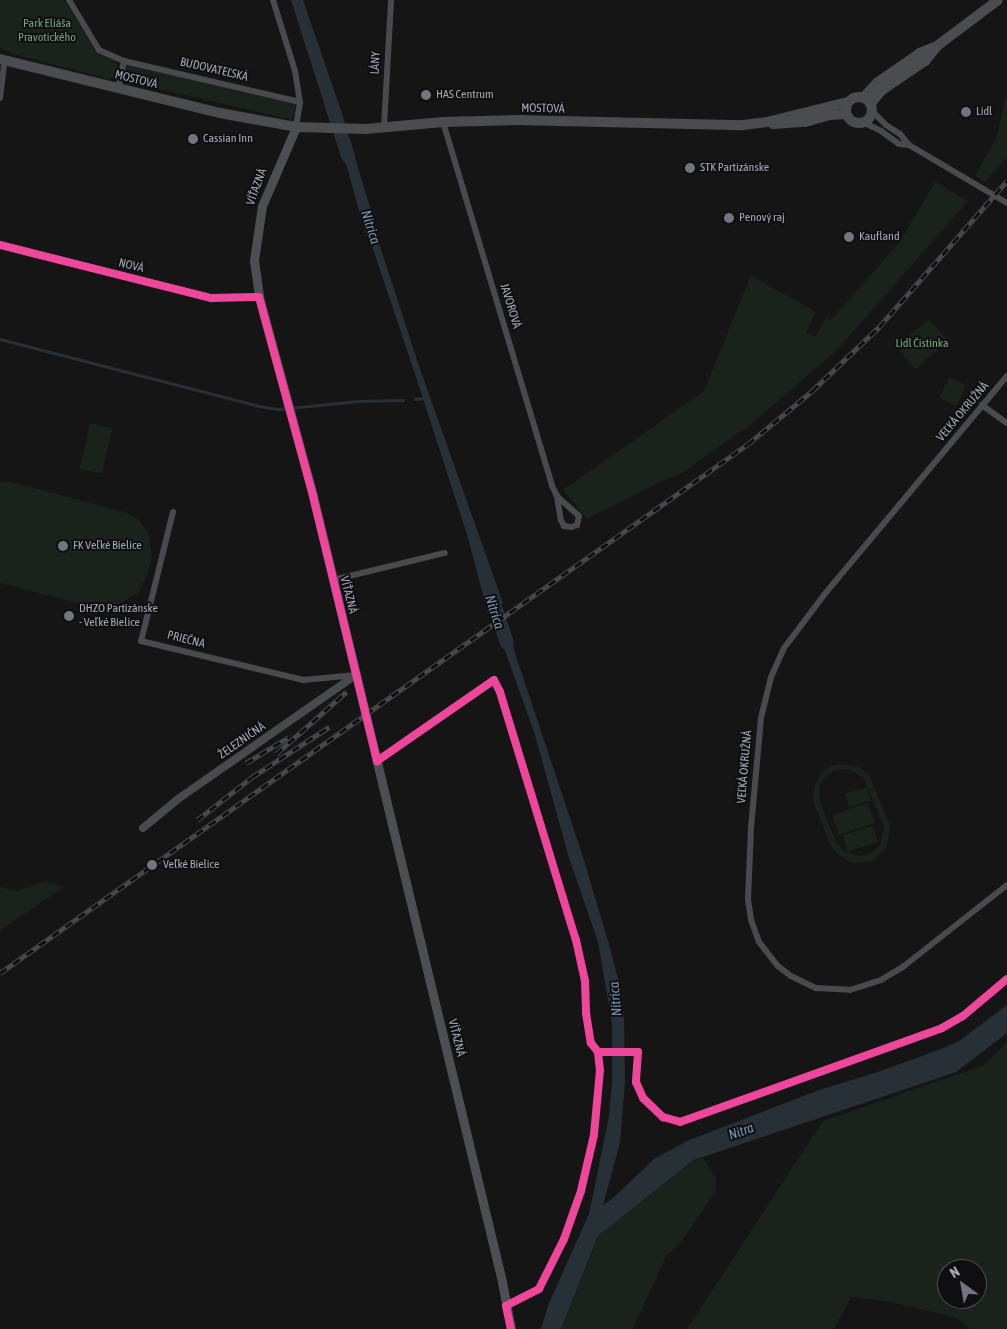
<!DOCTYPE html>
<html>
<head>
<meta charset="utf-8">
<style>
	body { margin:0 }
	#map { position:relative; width:1007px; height:1329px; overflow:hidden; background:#151515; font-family:"Asap Condensed",sans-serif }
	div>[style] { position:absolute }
	.green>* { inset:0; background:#1a221c; transform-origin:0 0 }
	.water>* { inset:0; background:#272f37 }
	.stream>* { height:2.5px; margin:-1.25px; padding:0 1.25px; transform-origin:1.25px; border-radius:1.25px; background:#272f37 }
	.river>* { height:14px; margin:-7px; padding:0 7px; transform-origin:7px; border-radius:7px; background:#272f37 }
	.minor>* { height:6px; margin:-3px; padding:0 3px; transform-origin:3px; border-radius:3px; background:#484a4e }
	.tertiary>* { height:8px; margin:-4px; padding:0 4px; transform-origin:4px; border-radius:4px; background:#484a4e }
	.secondary>* { height:9px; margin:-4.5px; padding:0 4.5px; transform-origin:4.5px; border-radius:4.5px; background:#4c4e52 }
	.primary>* { height:10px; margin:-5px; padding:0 5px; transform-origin:5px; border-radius:5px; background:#4b4c4f }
	.primary>.ring { margin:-5px; padding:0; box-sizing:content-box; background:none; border:10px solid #4b4c4f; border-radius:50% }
	.rail>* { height:4.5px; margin-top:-2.25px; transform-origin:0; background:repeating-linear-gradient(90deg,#0f0f11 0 8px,#484a4d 0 16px); box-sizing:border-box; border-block:1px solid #484a4d }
	.cycleway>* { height:8px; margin:-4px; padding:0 4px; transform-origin:4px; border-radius:4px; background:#ed469a }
	.dots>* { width:14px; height:14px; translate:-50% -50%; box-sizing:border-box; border:2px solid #0f0f11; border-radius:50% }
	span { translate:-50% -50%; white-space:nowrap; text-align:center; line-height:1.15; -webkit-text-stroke:4px #0f0f11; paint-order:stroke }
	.park-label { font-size:12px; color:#7aa47e }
	.street-label { font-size:12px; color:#a4a9b7 }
	.poi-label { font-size:12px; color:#a4a9b7 }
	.left { translate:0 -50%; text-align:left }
	.water-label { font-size:14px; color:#7896b5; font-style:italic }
	.north { position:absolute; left:937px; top:1259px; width:50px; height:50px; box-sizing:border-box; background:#0f0f11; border:1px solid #4b4d53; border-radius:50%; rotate:328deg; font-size:14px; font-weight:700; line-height:20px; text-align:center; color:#a4a9b7 }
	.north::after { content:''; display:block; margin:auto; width:18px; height:22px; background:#72757e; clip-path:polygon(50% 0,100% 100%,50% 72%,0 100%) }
</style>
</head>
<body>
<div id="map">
	<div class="green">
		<i style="clip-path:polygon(0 0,64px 0,96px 52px,111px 57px,118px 65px,114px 78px,108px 79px,13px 54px,0 47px)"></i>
		<i style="left:126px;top:64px;width:175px;height:17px;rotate:13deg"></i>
		<i style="clip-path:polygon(1007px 91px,1007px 157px,985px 182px,975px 176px,996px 139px)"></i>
		<i style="clip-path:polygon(935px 182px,968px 201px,836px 351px,750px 425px,679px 475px,662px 481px,587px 519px,563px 490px,704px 391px,751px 275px,816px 312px,806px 332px,815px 337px,826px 318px,831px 320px,899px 243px)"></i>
		<i style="left:929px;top:319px;width:29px;height:43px;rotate:49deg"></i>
		<i style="left:949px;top:377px;width:19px;height:23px;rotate:25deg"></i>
		<i style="left:90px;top:423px;width:23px;height:47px;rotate:13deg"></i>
		<i style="clip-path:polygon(0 482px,12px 482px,128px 513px,140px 521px,149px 535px,152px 557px,147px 575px,139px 592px,108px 611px,0 583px)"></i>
		<i style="clip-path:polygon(evenodd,841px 764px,859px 767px,869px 775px,890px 825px,887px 846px,872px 861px,853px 863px,837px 854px,830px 844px,813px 801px,815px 784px,822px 773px,831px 766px,841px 764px,844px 769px,853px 771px,864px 779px,884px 826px,880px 845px,871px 853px,860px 856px,844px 851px,836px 842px,819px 799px,820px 785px,825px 777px,834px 771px,844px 769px)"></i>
		<i style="left:867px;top:787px;width:14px;height:23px;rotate:73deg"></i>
		<i style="left:868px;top:803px;width:21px;height:38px;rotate:71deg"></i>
		<i style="left:873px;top:826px;width:17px;height:32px;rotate:73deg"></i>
		<i style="clip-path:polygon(45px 881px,64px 887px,0 930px,0 887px,17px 891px)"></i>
		<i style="clip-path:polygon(evenodd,1007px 1042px,1007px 1329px,970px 1329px,957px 1318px,891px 1302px,851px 1297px,834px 1329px,687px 1329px,823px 1121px,982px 1066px,1007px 1042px,947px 1269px,977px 1269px,977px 1299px,947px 1299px,947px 1269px)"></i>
		<i style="clip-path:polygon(703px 1158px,716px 1178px,716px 1191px,678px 1246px,666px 1256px,633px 1329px,561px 1329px,599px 1235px,694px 1161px)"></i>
	</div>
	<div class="water">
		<i style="clip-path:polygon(291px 0,303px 0,344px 119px,329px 119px)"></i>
		<i style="clip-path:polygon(335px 138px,349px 138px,377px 230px,379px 243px,419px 366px,503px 603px,488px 614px,468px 538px,416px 377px,370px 240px,366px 236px,347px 167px)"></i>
		<i style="clip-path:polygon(505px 623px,583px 857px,611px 951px,621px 991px,624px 1018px,625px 1082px,620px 1143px,603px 1205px,612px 1199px,654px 1159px,687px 1141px,819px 1090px,878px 1072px,941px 1049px,959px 1041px,1007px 1005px,1007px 1033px,956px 1072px,694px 1160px,598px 1236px,561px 1329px,541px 1329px,549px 1303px,589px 1214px,592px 1200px,609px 1116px,612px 1083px,612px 1023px,598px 942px,569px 858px,535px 735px,497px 628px)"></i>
	</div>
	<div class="stream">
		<i style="left:0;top:339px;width:268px;rotate:14.5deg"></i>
		<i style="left:259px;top:406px;width:20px;rotate:9deg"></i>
		<i style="left:279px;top:409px;width:80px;rotate:-5.7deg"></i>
		<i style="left:359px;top:401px;width:44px;rotate:-1.3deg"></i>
		<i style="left:415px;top:399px;width:9px;rotate:-6deg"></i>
	</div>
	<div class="river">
		<i style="left:331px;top:103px;width:56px;rotate:72.2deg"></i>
		<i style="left:490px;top:592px;width:54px;rotate:71.6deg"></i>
	</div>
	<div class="minor">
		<i style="left:69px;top:0;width:58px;rotate:59deg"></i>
		<i style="left:99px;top:50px;width:27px;rotate:24deg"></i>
		<i style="left:124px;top:61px;width:181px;rotate:13.1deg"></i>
		<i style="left:273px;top:0;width:74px;rotate:72.8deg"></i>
		<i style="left:295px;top:71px;width:31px;rotate:81deg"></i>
		<i style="left:300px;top:102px;width:25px;rotate:99deg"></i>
		<i style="left:118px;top:89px;width:29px;rotate:-78deg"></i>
		<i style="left:0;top:98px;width:38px;rotate:-83deg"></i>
		<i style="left:872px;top:111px;width:20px;rotate:45deg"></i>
		<i style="left:886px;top:125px;width:17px;rotate:33deg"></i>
		<i style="left:900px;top:134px;width:14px;rotate:51deg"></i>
		<i style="left:909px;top:145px;width:114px;rotate:30.6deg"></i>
		<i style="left:443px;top:122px;width:380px;rotate:73.3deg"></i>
		<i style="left:552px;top:486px;width:11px;rotate:63deg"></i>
		<i style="left:557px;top:496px;width:24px;rotate:81deg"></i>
		<i style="left:561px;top:520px;width:7px;rotate:63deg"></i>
		<i style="left:564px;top:526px;width:7px;rotate:8deg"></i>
		<i style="left:571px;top:527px;width:6px;rotate:-18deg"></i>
		<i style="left:577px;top:525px;width:9px;rotate:-77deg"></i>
		<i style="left:579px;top:516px;width:30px;rotate:-138deg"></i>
		<i style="left:862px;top:122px;width:21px;rotate:25deg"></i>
		<i style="left:881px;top:131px;width:22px;rotate:36deg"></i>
		<i style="left:899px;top:144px;width:10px;rotate:6deg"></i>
		<i style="left:384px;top:127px;width:127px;rotate:-86.8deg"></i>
		<i style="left:0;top:245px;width:218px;rotate:14.1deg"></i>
		<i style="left:211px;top:298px;width:48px;rotate:-1.2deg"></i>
		<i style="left:1007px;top:376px;width:285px;rotate:129.9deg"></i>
		<i style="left:824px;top:595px;width:66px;rotate:127deg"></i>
		<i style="left:784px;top:648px;width:32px;rotate:114deg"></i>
		<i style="left:771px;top:677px;width:42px;rotate:103.7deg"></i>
		<i style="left:761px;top:718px;width:110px;rotate:95.2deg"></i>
		<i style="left:751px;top:828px;width:72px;rotate:92.4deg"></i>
		<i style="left:748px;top:900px;width:20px;rotate:81deg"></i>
		<i style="left:751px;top:920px;width:23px;rotate:70deg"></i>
		<i style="left:759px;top:942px;width:31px;rotate:52deg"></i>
		<i style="left:778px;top:966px;width:16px;rotate:38deg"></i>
		<i style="left:791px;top:976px;width:28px;rotate:26deg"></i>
		<i style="left:816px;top:988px;width:34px;rotate:3deg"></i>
		<i style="left:850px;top:990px;width:33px;rotate:-18deg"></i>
		<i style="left:881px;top:980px;width:27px;rotate:-31deg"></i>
		<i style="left:904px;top:966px;width:131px;rotate:-38.2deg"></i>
		<i style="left:982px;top:405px;width:31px;rotate:36deg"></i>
		<i style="left:173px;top:512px;width:133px;rotate:103.9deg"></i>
		<i style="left:141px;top:641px;width:167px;rotate:13.5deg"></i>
		<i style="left:303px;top:680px;width:53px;rotate:-5.4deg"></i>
		<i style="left:333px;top:580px;width:115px;rotate:-13.6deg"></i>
		<i style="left:377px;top:761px;width:142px;rotate:-34.7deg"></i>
	</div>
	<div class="tertiary">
		<i style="left:143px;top:828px;width:45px;rotate:-39.6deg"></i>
		<i style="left:178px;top:799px;width:217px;rotate:-34.9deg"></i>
	</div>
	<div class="secondary">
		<i style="left:296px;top:127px;width:86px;rotate:113.3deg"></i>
		<i style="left:262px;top:206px;width:55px;rotate:98.4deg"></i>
		<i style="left:254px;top:260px;width:37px;rotate:82deg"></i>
		<i style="left:259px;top:297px;width:206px;rotate:74.8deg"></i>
		<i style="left:313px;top:496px;width:803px;rotate:76.47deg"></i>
		<i style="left:501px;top:1277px;width:53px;rotate:79.1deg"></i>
	</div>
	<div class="primary">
		<i style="left:0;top:59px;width:227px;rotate:13.8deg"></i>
		<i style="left:220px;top:113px;width:77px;rotate:10.4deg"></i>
		<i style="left:296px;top:127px;width:70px;rotate:1.6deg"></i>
		<i style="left:366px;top:129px;width:77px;rotate:-5.2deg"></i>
		<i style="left:443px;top:122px;width:73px;rotate:-1.6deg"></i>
		<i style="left:516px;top:120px;width:227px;rotate:1.3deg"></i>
		<i style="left:743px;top:125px;width:24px;rotate:-7deg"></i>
		<i style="left:767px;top:122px;width:83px;rotate:-13.9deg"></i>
		<i class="ring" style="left:846px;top:97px;width:16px;height:16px"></i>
		<i style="left:863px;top:98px;width:22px;rotate:-47deg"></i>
		<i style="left:878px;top:82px;width:51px;rotate:-34.6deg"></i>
		<i style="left:920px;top:53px;width:18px;rotate:-22deg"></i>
		<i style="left:937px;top:46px;width:76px;rotate:-37deg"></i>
		<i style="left:870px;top:104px;width:18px;rotate:-49deg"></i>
		<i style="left:882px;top:90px;width:52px;rotate:-34deg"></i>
		<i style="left:925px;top:61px;width:19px;rotate:-51deg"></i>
		<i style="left:773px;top:124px;width:32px;rotate:-4deg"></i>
		<i style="left:805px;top:122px;width:25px;rotate:-16deg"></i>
		<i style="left:829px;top:115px;width:17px;rotate:-3deg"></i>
	</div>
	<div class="rail">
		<i style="left:276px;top:754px;width:94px;rotate:-41.5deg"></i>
		<i style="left:246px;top:763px;width:50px;rotate:-31.2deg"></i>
		<i style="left:197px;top:820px;width:70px;rotate:-38deg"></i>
		<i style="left:252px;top:777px;width:92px;rotate:-33deg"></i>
		<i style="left:0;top:973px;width:916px;rotate:-35.27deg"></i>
		<i style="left:748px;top:444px;width:83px;rotate:-39.6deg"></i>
		<i style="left:812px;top:391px;width:93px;rotate:-43.7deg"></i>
		<i style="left:879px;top:327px;width:194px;rotate:-48.8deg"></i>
	</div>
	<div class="cycleway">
		<i style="left:0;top:245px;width:218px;rotate:14.1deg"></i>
		<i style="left:211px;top:298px;width:48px;rotate:-1.2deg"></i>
		<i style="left:259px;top:297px;width:206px;rotate:74.8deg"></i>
		<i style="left:313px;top:496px;width:273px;rotate:76.4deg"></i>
		<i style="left:377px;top:761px;width:142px;rotate:-34.7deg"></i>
		<i style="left:494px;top:680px;width:13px;rotate:63deg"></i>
		<i style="left:500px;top:692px;width:259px;rotate:73deg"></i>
		<i style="left:576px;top:940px;width:42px;rotate:77.6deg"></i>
		<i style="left:585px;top:981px;width:32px;rotate:88deg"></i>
		<i style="left:586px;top:1013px;width:30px;rotate:81deg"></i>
		<i style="left:591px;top:1043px;width:11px;rotate:52deg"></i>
		<i style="left:598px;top:1052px;width:18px;rotate:84deg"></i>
		<i style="left:600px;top:1070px;width:65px;rotate:95.3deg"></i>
		<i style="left:594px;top:1135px;width:57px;rotate:103.1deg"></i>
		<i style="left:581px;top:1191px;width:51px;rotate:109.5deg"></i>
		<i style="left:564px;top:1239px;width:56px;rotate:116.6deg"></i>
		<i style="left:539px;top:1289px;width:37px;rotate:153deg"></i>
		<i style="left:506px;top:1306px;width:24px;rotate:78deg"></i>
		<i style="left:598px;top:1052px;width:40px"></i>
		<i style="left:638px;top:1052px;width:30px;rotate:94deg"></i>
		<i style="left:636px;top:1082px;width:17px;rotate:66deg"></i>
		<i style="left:643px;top:1098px;width:28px;rotate:44deg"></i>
		<i style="left:663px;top:1117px;width:18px;rotate:16deg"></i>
		<i style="left:680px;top:1122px;width:278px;rotate:-19.7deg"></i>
		<i style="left:942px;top:1028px;width:24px;rotate:-30deg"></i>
		<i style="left:963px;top:1016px;width:57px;rotate:-40.1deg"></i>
	</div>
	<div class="dots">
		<i style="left:426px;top:95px;background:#72757e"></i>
		<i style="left:966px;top:112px;background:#72757e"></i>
		<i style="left:193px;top:139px;background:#72757e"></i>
		<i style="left:690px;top:168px;background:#72757e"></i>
		<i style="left:729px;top:218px;background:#72757e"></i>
		<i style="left:849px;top:237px;background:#72757e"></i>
		<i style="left:63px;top:546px;background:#72757e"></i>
		<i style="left:69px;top:616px;background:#72757e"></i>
		<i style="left:152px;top:865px;background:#72757e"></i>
	</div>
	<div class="park-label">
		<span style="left:47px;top:31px">Park Eliáša<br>Pravotického</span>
		<span style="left:922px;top:344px">Lidl Čistinka</span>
	</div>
	<div class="street-label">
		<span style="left:376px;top:63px;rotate:-87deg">LÁNY</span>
		<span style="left:214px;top:70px;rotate:13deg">BUDOVATEĽSKÁ</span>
		<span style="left:136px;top:80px;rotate:14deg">MOSTOVÁ</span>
		<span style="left:543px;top:109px;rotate:1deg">MOSTOVÁ</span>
		<span style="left:257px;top:187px;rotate:-70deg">VÍŤAZNÁ</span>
		<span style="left:131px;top:266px;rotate:14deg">NOVÁ</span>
		<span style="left:510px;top:306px;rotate:73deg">JAVOROVÁ</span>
		<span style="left:963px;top:412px;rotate:-50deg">VEĽKÁ OKRUŽNÁ</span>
		<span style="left:348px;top:595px;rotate:76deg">VÍŤAZNÁ</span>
		<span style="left:186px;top:640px;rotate:14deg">PRIEČNA</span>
		<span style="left:242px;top:741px;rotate:-35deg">ŽELEZNIČNÁ</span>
		<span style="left:745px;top:767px;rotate:-85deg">VEĽKÁ OKRUŽNÁ</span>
		<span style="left:456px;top:1038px;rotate:76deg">VÍŤAZNÁ</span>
	</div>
	<div class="poi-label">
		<span class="left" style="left:436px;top:95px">HAS Centrum</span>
		<span class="left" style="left:976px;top:112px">Lidl</span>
		<span class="left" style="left:203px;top:139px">Cassian Inn</span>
		<span class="left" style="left:700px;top:168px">STK Partizánske</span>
		<span class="left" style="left:739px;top:218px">Penový raj</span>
		<span class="left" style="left:859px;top:237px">Kaufland</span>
		<span class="left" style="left:73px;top:546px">FK Veľké Bielice</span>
		<span class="left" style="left:79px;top:616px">DHZO Partizánske<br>- Veľké Bielice</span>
		<span class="left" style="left:163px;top:865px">Veľké Bielice</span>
	</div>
	<div class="water-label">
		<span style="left:371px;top:227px;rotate:72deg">Nitrica</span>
		<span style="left:495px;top:612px;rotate:72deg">Nitrica</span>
		<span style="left:615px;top:999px;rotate:-95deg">Nitrica</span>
		<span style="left:741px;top:1131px;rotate:-19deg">Nitra</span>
	</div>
	<div class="north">N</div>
</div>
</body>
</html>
